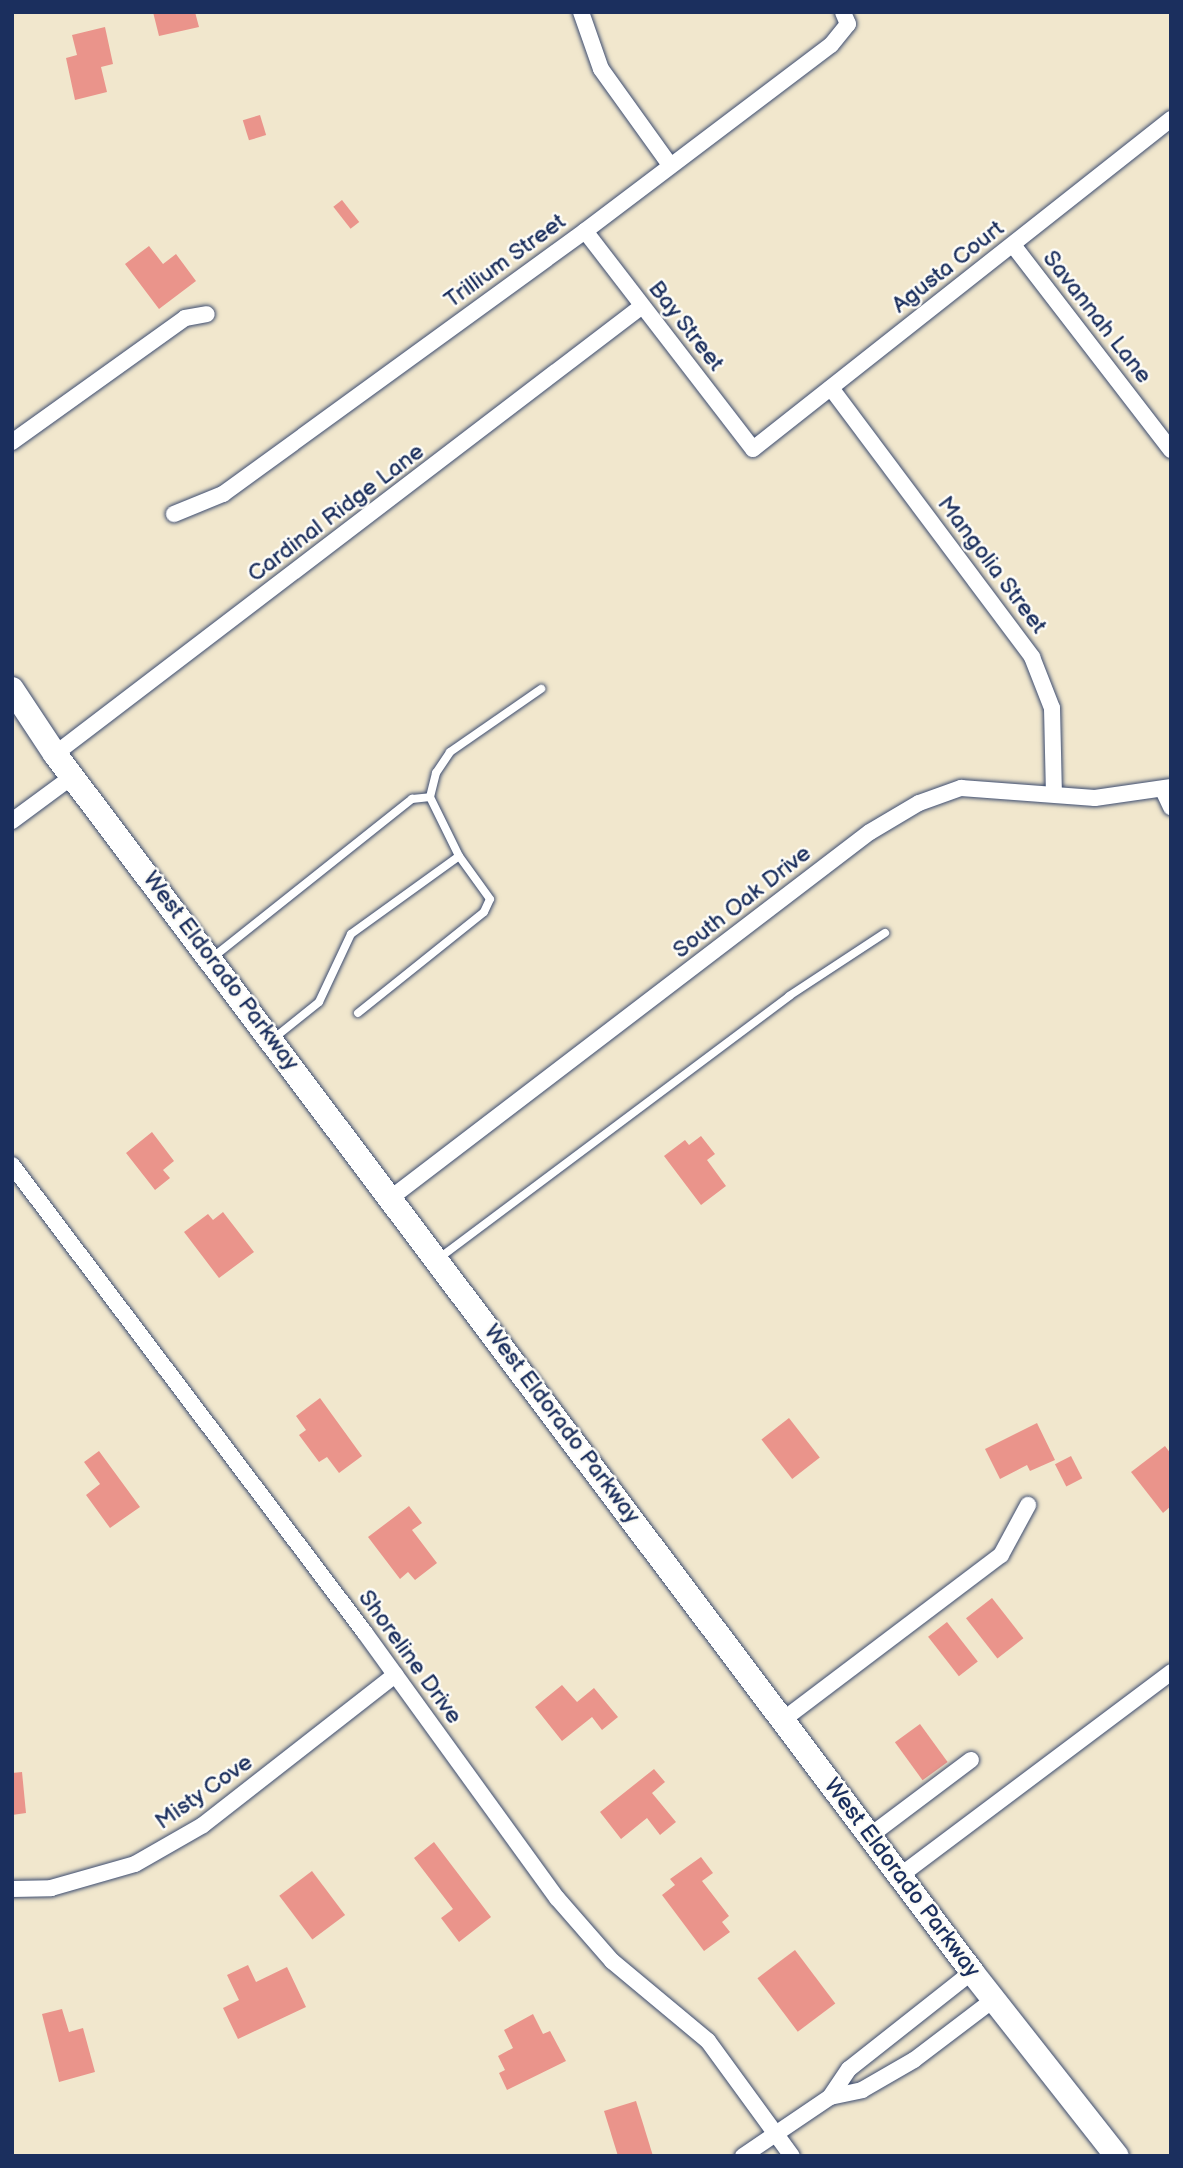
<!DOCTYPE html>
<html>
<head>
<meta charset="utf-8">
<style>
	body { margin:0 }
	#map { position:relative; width:1183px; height:2168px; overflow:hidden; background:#f1e7cd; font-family:"Balsamiq Sans",sans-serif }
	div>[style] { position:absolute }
	.building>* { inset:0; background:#ea948b; transform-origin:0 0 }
	.roads { filter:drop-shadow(0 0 2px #3b4b6f) drop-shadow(0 0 2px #3b4b6f) }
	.lane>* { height:8px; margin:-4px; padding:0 4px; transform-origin:4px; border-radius:4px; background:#fff }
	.street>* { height:16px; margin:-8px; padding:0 8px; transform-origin:8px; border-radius:8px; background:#fff }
	.primary>* { height:24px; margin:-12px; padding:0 12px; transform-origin:12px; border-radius:12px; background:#fff }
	span { translate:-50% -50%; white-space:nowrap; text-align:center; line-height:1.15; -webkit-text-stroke:5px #fdfcf7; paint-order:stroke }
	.street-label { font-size:23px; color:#1b2f5e }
	.frame { position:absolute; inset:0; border:14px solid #1b2f5e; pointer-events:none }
</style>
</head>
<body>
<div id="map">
	<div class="building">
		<i style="clip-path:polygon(153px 12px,195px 12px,199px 27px,159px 36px)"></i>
		<i style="clip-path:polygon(105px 27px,113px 64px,101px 67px,107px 92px,75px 100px,66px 58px,77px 55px,72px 35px)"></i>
		<i style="left:260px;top:115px;width:21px;height:18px;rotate:73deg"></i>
		<i style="left:342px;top:200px;width:28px;height:11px;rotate:52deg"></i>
		<i style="clip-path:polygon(149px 246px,163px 264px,176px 254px,196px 281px,159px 309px,125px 264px)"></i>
		<i style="clip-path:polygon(152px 1132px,174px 1161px,163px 1170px,170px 1178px,155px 1190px,126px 1153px)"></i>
		<i style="clip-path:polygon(701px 1136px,715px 1154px,707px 1160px,726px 1186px,701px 1205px,664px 1156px,685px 1140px,689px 1145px)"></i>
		<i style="clip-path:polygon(223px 1212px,254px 1252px,219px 1278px,184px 1232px,208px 1214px,213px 1220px)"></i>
		<i style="clip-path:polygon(320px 1398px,362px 1456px,339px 1473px,327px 1457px,319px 1462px,299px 1435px,306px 1430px,296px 1416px)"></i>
		<i style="left:789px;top:1418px;width:50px;height:35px;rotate:52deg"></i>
		<i style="clip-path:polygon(1037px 1423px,1055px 1460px,1030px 1471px,1027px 1465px,1000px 1479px,985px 1449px)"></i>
		<i style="clip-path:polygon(1165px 1446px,1171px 1454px,1171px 1506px,1163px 1513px,1131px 1472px)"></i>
		<i style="clip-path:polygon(99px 1451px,140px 1507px,110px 1528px,86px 1495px,100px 1484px,84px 1462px)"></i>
		<i style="left:1071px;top:1456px;width:25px;height:18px;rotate:63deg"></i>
		<i style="clip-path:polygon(409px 1506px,422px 1523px,412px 1530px,437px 1563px,415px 1580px,408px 1572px,400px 1579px,368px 1537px)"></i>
		<i style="left:992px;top:1598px;width:51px;height:33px;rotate:52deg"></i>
		<i style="left:947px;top:1622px;width:50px;height:24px;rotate:52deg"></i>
		<i style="clip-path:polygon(562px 1685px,577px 1702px,594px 1688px,618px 1717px,602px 1730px,592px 1717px,562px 1741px,535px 1707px)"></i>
		<i style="left:920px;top:1724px;width:47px;height:31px;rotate:54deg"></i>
		<i style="clip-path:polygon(654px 1769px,665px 1782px,652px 1793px,676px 1822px,660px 1835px,647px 1818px,621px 1839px,600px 1812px)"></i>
		<i style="clip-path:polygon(22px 1772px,26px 1813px,12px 1815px,12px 1773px)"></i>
		<i style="clip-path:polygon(434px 1842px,491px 1917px,459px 1942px,441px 1918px,453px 1909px,414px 1858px)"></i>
		<i style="clip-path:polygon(701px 1857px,713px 1873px,702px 1881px,729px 1916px,722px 1922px,730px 1932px,704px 1951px,662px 1895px,675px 1885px,670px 1879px)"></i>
		<i style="left:312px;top:1871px;width:55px;height:41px;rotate:53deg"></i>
		<i style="left:795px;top:1950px;width:67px;height:47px;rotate:53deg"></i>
		<i style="clip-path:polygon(248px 1965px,256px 1982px,287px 1967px,306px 2007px,238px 2039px,223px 2008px,239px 2000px,227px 1975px)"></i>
		<i style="clip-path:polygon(62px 2009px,69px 2032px,83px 2028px,95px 2072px,59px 2082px,42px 2014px)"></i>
		<i style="clip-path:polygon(533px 2014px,543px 2034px,550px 2031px,566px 2061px,507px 2090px,499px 2073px,505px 2070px,498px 2056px,513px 2048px,504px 2030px)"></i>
		<i style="clip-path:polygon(636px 2101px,653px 2156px,618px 2156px,604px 2111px)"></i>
	</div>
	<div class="roads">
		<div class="lane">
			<i style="left:212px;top:958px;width:256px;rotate:-38.5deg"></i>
			<i style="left:412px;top:799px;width:18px;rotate:-6deg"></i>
			<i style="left:358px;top:1013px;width:161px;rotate:-38.7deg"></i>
			<i style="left:484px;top:912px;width:14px;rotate:-65deg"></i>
			<i style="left:490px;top:899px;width:53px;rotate:-125.8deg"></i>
			<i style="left:459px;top:856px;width:66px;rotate:-116.2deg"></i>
			<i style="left:430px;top:797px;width:25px;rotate:-76deg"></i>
			<i style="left:436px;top:773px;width:25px;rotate:-56deg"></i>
			<i style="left:450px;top:752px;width:111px;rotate:-34.7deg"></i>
			<i style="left:273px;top:1039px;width:59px;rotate:-38.8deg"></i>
			<i style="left:319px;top:1002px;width:75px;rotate:-64.8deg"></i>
			<i style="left:351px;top:934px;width:133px;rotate:-35.8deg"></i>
			<i style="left:438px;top:1259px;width:439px;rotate:-36.8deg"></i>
			<i style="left:789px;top:996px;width:115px;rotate:-33.3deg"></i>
		</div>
		<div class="street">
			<i style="left:581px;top:12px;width:60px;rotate:70.7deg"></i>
			<i style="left:601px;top:69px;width:118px;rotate:54.3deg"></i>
			<i style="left:585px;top:231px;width:275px;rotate:52.4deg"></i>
			<i style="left:753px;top:449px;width:533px;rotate:-38.29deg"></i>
			<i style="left:1013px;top:245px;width:259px;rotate:52.4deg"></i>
			<i style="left:831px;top:388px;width:336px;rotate:53.2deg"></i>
			<i style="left:1032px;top:657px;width:55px;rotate:68.6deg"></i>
			<i style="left:1052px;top:708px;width:86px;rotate:88.7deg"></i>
			<i style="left:12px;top:442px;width:213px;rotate:-35.6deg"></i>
			<i style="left:185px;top:318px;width:22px;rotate:-10deg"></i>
			<i style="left:174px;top:514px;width:53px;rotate:-22.2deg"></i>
			<i style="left:223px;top:494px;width:447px;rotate:-36deg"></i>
			<i style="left:585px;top:231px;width:308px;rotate:-37.1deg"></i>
			<i style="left:831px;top:45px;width:27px;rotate:-51deg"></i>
			<i style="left:848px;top:24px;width:13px;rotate:-113deg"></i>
			<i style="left:55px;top:754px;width:738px;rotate:-37.35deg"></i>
			<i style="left:1163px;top:790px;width:19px;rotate:65deg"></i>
			<i style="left:12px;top:821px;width:76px;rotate:-36.4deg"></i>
			<i style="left:12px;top:1165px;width:586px;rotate:52.97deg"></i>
			<i style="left:365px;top:1633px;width:327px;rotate:54.1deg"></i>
			<i style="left:557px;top:1898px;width:84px;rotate:48.9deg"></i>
			<i style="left:612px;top:1961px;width:125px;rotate:39.8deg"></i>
			<i style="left:708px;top:2041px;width:142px;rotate:53.9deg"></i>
			<i style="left:392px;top:1197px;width:601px;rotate:-37.37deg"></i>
			<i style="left:870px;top:832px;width:57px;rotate:-30.6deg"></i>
			<i style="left:919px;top:803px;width:45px;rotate:-19.7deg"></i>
			<i style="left:961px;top:788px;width:134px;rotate:4.3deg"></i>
			<i style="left:1095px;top:798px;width:77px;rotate:-8.2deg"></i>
			<i style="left:784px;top:1719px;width:272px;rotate:-37.1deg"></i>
			<i style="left:1001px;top:1555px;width:57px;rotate:-61.6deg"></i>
			<i style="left:871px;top:1835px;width:125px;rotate:-36.9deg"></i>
			<i style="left:901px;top:1875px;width:338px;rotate:-36.9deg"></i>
			<i style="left:12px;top:1889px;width:39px;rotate:-1deg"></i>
			<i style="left:51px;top:1888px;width:87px;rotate:-15.9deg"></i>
			<i style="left:135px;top:1864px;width:78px;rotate:-29.8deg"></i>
			<i style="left:203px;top:1825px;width:244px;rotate:-38deg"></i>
			<i style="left:830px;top:2097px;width:34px;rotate:-56deg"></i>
			<i style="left:849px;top:2069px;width:157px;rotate:-38.3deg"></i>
			<i style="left:743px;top:2156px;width:105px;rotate:-34.1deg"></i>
			<i style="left:830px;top:2097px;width:33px;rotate:-12deg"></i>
			<i style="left:862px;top:2090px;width:60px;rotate:-30deg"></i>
			<i style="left:914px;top:2060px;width:99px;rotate:-37.2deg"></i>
		</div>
		<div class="primary">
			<i style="left:12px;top:689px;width:78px;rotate:56.5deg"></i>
			<i style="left:55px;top:754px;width:1525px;rotate:53.02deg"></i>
			<i style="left:972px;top:1972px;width:234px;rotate:51.8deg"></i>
		</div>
	</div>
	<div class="street-label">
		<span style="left:505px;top:261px;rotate:-36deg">Trillium Street</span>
		<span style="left:948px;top:267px;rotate:-38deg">Agusta Court</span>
		<span style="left:1097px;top:317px;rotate:52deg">Savannah Lane</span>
		<span style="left:686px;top:326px;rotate:52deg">Bay Street</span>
		<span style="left:336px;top:513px;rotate:-37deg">Cardinal Ridge Lane</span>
		<span style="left:992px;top:565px;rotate:53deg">Mangolia Street</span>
		<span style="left:742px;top:902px;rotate:-38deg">South Oak Drive</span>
		<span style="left:221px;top:971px;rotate:53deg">West Eldorado Parkway</span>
		<span style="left:562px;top:1424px;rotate:53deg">West Eldorado Parkway</span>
		<span style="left:410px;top:1657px;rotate:54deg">Shoreline Drive</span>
		<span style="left:204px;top:1792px;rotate:-35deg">Misty Cove</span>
		<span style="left:902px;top:1878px;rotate:53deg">West Eldorado Parkway</span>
	</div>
	<div class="frame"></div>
</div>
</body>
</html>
